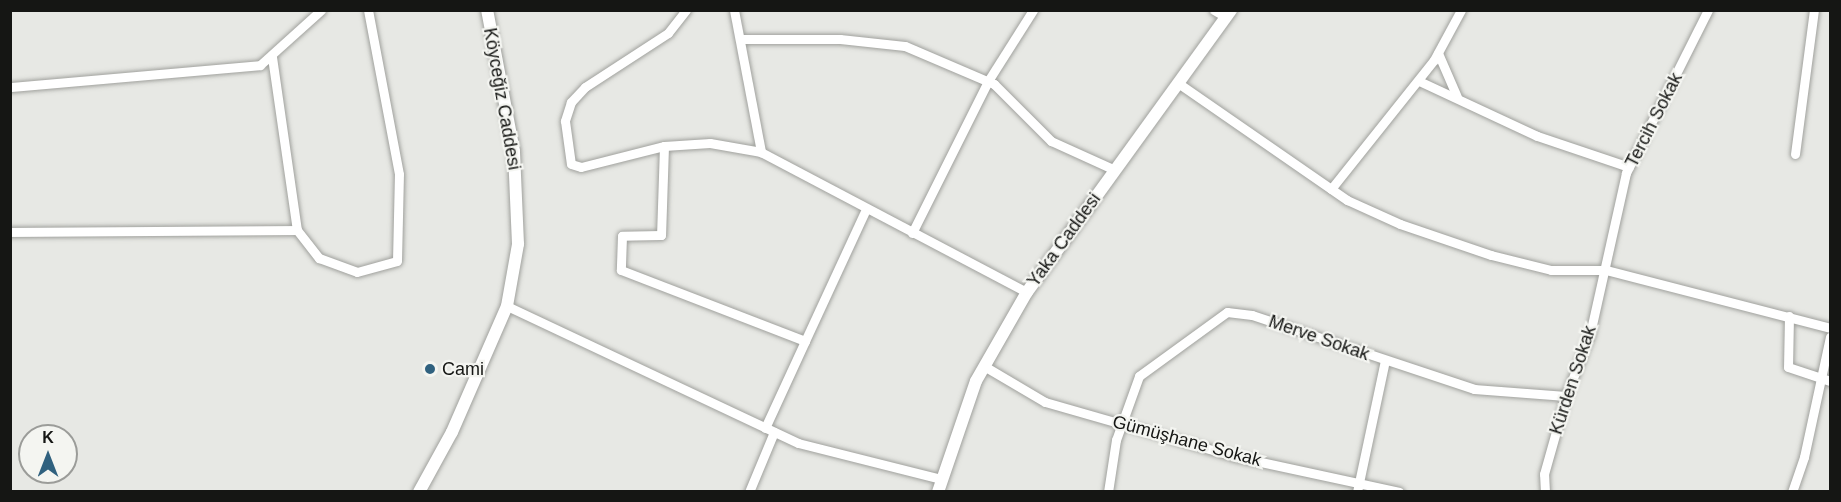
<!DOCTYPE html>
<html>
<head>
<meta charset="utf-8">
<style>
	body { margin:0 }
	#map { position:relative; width:1841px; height:502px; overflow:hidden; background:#e7e8e4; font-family:Arial,sans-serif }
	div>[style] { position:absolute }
	.roads { filter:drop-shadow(0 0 2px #a0a19d) drop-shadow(0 0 2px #a0a19d) }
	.minor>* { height:9px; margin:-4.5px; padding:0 4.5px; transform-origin:4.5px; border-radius:4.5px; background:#fff }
	.tertiary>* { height:12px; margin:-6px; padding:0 6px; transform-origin:6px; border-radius:6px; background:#fff }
	.dots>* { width:16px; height:16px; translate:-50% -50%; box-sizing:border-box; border:3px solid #f4f5f1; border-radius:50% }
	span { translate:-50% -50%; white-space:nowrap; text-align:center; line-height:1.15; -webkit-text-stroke:4.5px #f4f5f1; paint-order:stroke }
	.street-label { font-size:18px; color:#151614 }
	.poi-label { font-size:18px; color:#151614 }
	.left { translate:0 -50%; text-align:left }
	.frame { position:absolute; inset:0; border:12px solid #151614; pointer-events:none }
	.north { position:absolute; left:18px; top:424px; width:60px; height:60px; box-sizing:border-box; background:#f4f5f1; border:2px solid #9b9c99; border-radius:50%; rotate:0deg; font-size:16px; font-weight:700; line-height:24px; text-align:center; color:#151614 }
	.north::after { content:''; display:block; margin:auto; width:21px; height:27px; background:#30617f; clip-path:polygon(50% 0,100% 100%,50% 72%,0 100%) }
</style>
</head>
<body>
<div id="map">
	<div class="roads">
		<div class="minor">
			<i style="left:686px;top:10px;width:29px;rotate:128deg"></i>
			<i style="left:668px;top:33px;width:99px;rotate:147deg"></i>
			<i style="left:585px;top:87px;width:21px;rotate:133deg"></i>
			<i style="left:571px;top:102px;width:20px;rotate:108deg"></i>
			<i style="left:565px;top:121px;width:43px;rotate:82.1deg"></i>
			<i style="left:571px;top:164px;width:10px;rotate:17deg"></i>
			<i style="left:581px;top:167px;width:86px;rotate:-14.2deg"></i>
			<i style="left:664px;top:146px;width:46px;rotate:-3.7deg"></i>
			<i style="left:710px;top:143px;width:52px;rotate:10deg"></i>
			<i style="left:761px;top:152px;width:301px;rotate:27.8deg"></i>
			<i style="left:734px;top:10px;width:145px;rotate:79.2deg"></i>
			<i style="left:1214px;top:10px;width:14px;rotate:30deg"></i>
			<i style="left:740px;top:39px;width:100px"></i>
			<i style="left:840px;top:39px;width:65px;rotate:6.1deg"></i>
			<i style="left:905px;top:46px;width:97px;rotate:23.1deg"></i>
			<i style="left:994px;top:84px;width:81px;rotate:45deg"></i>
			<i style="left:1051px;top:141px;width:70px;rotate:24.4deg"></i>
			<i style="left:1438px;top:53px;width:48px;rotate:66.6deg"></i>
			<i style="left:272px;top:57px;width:175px;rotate:81.8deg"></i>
			<i style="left:297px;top:230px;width:36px;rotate:52deg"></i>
			<i style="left:319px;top:258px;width:40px;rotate:20.2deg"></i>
			<i style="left:357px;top:272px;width:41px;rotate:-15.4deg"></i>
			<i style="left:397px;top:261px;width:87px;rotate:-88.7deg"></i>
			<i style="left:399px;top:174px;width:167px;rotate:-100.7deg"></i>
			<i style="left:1419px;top:81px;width:130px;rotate:25deg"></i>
			<i style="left:1537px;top:136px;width:97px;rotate:18.6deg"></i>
			<i style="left:1178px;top:83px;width:206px;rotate:34.7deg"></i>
			<i style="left:1347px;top:200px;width:58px;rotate:24.4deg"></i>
			<i style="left:1400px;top:224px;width:96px;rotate:18.8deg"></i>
			<i style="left:1491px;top:255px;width:62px;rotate:14deg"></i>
			<i style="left:1551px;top:270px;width:55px"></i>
			<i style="left:1606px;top:270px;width:231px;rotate:14.5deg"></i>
			<i style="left:10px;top:87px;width:251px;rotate:-5deg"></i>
			<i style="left:260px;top:65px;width:82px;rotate:-42deg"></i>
			<i style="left:664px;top:146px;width:89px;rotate:91.9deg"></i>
			<i style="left:661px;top:235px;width:39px;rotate:179deg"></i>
			<i style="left:622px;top:236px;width:34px;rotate:92deg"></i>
			<i style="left:621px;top:270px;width:197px;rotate:21.1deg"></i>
			<i style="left:805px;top:341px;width:145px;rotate:-65.2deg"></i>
			<i style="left:1795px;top:154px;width:145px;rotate:-82.5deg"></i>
			<i style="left:1331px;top:189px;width:165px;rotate:-51.4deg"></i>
			<i style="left:1434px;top:60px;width:57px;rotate:-61.6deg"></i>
			<i style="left:10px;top:232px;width:287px;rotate:-0.4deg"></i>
			<i style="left:912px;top:233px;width:170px;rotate:-63.4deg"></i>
			<i style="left:988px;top:81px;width:84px;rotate:-57.6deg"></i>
			<i style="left:507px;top:306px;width:322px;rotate:25.2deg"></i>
			<i style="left:798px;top:443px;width:147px;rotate:14.1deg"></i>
			<i style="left:1789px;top:316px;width:51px;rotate:91.1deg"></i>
			<i style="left:1788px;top:367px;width:44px;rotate:18.4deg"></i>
			<i style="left:984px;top:366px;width:71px;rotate:30.5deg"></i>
			<i style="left:1045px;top:402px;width:196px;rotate:16deg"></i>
			<i style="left:1233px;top:456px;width:170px;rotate:12.2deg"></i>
			<i style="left:765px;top:428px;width:96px;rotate:-65.3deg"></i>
			<i style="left:749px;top:492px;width:65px;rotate:-67.4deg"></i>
			<i style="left:1108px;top:492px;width:53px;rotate:-81.3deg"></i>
			<i style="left:1116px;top:440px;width:68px;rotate:-70.2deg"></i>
			<i style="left:1139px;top:376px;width:109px;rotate:-36deg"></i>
			<i style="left:1227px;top:312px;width:25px;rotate:7deg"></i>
			<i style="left:1252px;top:315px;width:234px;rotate:18.4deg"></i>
			<i style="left:1474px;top:389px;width:92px;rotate:4.4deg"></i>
			<i style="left:1357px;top:492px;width:135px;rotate:-78deg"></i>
			<i style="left:1545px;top:492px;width:18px;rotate:-93deg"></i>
			<i style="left:1544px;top:474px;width:81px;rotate:-74.2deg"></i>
			<i style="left:1566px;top:396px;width:66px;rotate:-68.8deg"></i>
			<i style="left:1590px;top:334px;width:165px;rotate:-77.4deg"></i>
			<i style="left:1626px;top:173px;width:182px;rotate:-63.3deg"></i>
			<i style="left:1792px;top:492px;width:37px;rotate:-71deg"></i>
			<i style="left:1804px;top:457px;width:123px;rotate:-77.8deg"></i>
		</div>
		<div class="tertiary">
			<i style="left:419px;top:492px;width:68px;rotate:-61.2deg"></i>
			<i style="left:452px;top:432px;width:137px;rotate:-66.4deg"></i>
			<i style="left:507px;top:306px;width:63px;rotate:-79.9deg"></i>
			<i style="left:518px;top:244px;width:93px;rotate:-92.5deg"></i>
			<i style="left:514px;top:151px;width:144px;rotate:-100.8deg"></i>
			<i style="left:938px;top:492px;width:117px;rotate:-71.1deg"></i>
			<i style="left:976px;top:381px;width:103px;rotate:-60.2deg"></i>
			<i style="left:1027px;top:292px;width:348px;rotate:-54.1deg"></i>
		</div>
	</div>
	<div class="dots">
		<i style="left:430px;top:369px;background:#30617f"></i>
	</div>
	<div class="street-label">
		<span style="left:502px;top:99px;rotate:80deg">Köyceğiz Caddesi</span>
		<span style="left:1654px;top:120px;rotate:-63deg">Tercih Sokak</span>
		<span style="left:1064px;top:240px;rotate:-54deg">Yaka Caddesi</span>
		<span style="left:1319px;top:338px;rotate:19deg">Merve Sokak</span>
		<span style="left:1573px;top:380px;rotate:-72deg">Kürden Sokak</span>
		<span style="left:1187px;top:441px;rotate:15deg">Gümüşhane Sokak</span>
	</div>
	<div class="poi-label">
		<span class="left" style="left:442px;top:369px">Cami</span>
	</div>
	<div class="frame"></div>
	<div class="north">K</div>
</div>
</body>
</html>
